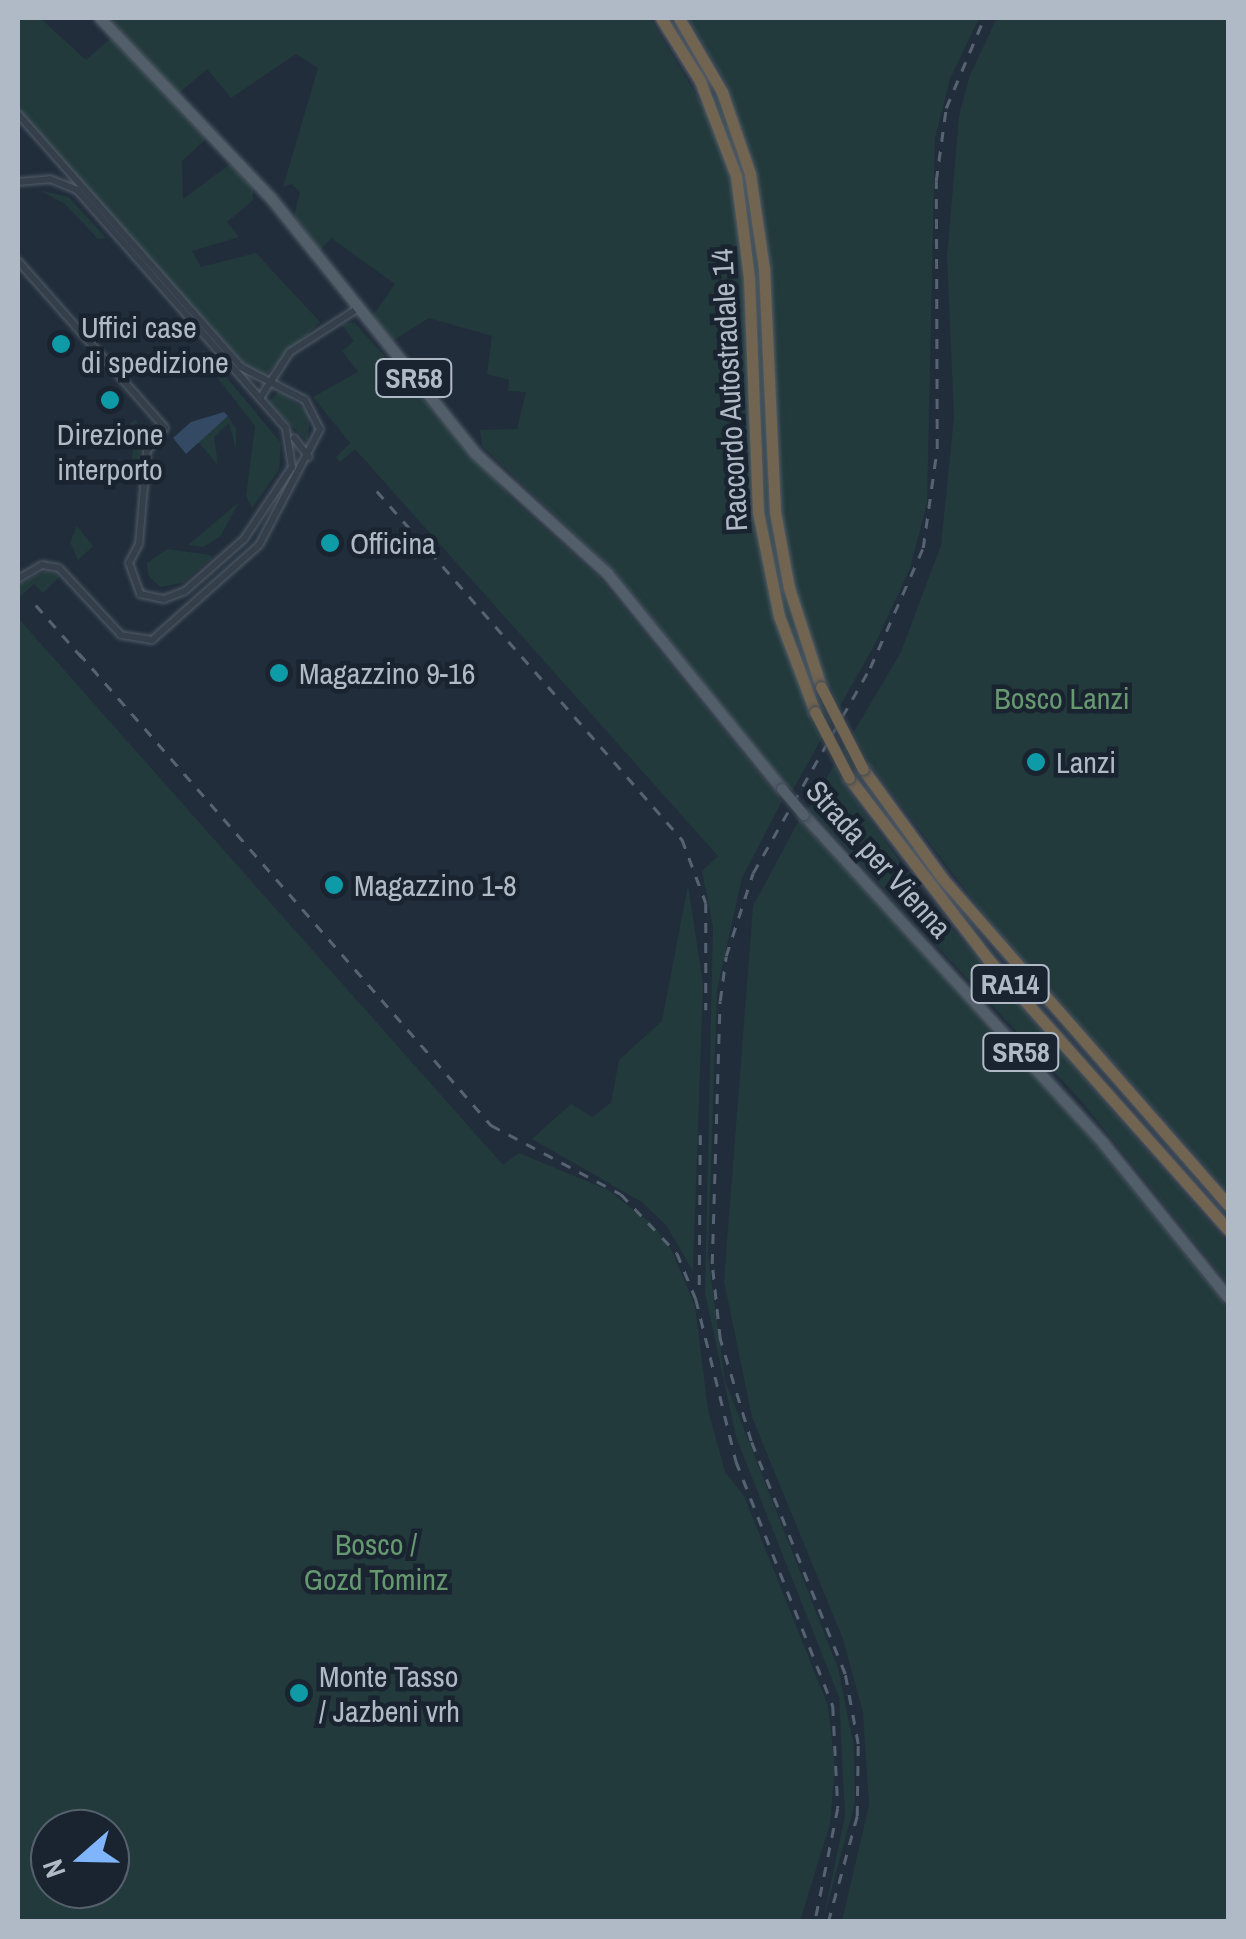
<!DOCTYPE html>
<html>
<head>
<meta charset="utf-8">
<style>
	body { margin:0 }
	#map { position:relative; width:1246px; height:1939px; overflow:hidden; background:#212d3b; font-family:"Archivo Narrow",sans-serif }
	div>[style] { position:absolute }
	.green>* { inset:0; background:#233a3c }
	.water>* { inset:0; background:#344963 }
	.roads { filter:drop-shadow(0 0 2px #535d69) drop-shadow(0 0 2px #535d69) }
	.minor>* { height:6px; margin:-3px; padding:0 3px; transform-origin:3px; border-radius:3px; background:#353f4b }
	.primary>* { height:10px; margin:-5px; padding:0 5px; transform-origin:5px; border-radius:5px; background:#535e6b }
	.motorway>* { height:11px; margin:-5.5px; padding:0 5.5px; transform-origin:5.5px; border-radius:5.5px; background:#716451 }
	.rail>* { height:2.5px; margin-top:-1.25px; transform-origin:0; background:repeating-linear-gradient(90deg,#566372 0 10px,transparent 0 20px) }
	.bridges { filter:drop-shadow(0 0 2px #3e4854) drop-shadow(0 0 2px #3e4854) }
	.primary-bridge>* { height:10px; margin:-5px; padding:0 5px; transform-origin:5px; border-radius:5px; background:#535e6b }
	.motorway-bridge>* { height:11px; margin:-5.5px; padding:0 5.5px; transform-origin:5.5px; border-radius:5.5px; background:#716451 }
	.dots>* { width:28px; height:28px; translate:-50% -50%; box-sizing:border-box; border:5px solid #1a2430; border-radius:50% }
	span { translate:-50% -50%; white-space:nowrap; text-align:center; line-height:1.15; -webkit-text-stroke:9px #1a2430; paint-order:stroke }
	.shield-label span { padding:2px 8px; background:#1a2430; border:2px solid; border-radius:8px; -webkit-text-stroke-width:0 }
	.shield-label { font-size:28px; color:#b0bac7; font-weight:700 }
	.poi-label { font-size:30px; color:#b0bac7 }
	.left { translate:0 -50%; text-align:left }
	.street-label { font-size:30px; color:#b0bac7 }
	.park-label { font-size:30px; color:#669970 }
	.frame { position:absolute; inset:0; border:20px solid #b0bac7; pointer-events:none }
	.north { position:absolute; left:30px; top:1809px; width:100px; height:100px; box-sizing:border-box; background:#1a2430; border:2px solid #56606c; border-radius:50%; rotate:250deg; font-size:28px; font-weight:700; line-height:40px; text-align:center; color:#b0bac7 }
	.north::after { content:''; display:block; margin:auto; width:35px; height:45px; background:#80b5fc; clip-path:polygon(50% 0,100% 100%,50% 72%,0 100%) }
</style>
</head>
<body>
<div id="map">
	<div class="green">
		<i style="clip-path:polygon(18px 18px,40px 18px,86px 60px,111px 38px,206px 139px,182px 161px,183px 199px,230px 164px,253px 188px,253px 200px,227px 222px,239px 237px,192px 251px,201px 267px,256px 253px,320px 322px,268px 373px,261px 376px,242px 362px,18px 109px)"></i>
		<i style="clip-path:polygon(109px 18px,650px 18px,701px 103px,729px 88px,688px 18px,979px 18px,950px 79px,935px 138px,927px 503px,910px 568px,875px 644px,791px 793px,617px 574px,482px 446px,480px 430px,517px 429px,526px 392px,508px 391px,509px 380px,487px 374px,492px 336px,429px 318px,391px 342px,372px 317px,395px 284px,331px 238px,320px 251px,294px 216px,300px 192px,292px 184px,283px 187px,318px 68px,296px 54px,231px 98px,207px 69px,179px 93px)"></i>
		<i style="clip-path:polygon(997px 18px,1228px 18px,1228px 1192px,990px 922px,870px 765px,843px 783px,932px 906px,1228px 1243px,1228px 1284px,1083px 1103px,809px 808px,901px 652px,941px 545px,954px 417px,947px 257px,959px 116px,970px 75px)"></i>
		<i style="clip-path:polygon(39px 190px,69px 197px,106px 238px,98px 239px,65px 204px)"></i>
		<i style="clip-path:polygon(354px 322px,515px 502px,598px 576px,782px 801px,742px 878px,717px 990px,708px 1255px,725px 1381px,838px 1668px,854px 1747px,855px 1802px,823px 1921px,845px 1816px,839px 1697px,736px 1437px,705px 1293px,713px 926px,702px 871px,718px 856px,355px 449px,340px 462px,336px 457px,350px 443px,313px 397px,358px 372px,342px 351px,354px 341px,341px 324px)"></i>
		<i style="clip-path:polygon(204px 350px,281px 443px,279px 470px,252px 508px,246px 496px,255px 426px,199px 354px)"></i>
		<i style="clip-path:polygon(280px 391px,310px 413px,308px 442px,268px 402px)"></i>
		<i style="clip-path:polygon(228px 416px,236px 429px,236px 449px,229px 423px,214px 437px,218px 465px,198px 442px)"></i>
		<i style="clip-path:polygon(136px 419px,141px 442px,138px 474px,131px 470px,133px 447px,124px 428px)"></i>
		<i style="clip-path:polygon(239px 502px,220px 537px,203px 547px,188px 545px)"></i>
		<i style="clip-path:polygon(77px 526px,93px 546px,78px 560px,70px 542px)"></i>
		<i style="clip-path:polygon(167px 549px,210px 555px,212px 558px,183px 583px,160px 587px,148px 575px,147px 563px)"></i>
		<i style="clip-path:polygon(48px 570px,60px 576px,43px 593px,34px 584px,18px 598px,18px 584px)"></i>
		<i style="clip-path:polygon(evenodd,18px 618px,503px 1165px,519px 1153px,608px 1190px,652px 1224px,671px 1249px,695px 1306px,708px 1410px,725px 1472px,744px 1496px,828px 1706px,835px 1768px,830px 1824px,800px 1921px,18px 1921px,18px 618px,50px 1829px,110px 1829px,110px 1889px,50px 1889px,50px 1829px)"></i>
		<i style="clip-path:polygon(799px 820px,1068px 1110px,1228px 1308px,1228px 1921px,842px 1921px,869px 1805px,863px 1713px,843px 1639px,752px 1417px,724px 1281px,753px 906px)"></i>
		<i style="clip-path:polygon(688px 885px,703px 984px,693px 1271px,666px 1225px,642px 1202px,532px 1139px,571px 1104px,592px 1117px,611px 1103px,619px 1060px,662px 1021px)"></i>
	</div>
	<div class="water">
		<i style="clip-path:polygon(224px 412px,228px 416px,186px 454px,173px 438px,191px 422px)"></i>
	</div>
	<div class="roads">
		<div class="minor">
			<i style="left:18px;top:114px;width:337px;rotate:48.6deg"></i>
			<i style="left:241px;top:367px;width:72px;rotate:27.3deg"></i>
			<i style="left:305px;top:400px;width:33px;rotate:63deg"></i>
			<i style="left:320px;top:429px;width:131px;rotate:117.7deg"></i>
			<i style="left:259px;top:545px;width:143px;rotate:138.4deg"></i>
			<i style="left:152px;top:640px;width:31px;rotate:-171deg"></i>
			<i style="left:121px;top:635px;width:91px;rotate:-132.8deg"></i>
			<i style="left:59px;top:568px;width:17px;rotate:-170deg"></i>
			<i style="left:42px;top:565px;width:28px;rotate:150deg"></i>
			<i style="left:18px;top:182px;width:32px;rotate:-5deg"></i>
			<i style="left:50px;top:179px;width:29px;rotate:22deg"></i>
			<i style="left:77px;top:190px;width:317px;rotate:48.7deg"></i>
			<i style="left:18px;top:261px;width:222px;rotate:48.6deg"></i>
			<i style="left:165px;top:428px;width:29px;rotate:128deg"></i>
			<i style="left:147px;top:451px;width:93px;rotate:94.9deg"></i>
			<i style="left:139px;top:544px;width:21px;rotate:118deg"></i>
			<i style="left:129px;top:563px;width:33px;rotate:70deg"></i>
			<i style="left:140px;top:594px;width:25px;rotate:12deg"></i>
			<i style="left:164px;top:599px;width:22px;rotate:-21deg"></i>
			<i style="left:185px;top:591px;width:79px;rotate:-41.4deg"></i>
			<i style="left:244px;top:539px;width:87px;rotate:-56.3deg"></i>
			<i style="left:292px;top:467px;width:39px;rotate:-99deg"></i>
			<i style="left:260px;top:398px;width:55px;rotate:-56.9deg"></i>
			<i style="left:290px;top:352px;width:80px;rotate:-32.7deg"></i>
			<i style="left:294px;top:438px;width:24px;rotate:52deg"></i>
		</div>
		<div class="primary">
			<i style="left:100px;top:18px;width:248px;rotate:46.5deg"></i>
			<i style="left:271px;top:198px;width:328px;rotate:51.3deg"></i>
			<i style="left:476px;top:454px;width:177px;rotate:42.3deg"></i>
			<i style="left:607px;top:573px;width:278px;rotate:51deg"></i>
			<i style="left:804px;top:815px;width:445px;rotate:47.6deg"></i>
			<i style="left:1104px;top:1144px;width:197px;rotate:51deg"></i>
		</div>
		<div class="motorway">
			<i style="left:661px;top:18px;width:74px;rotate:58.2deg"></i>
			<i style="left:700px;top:81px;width:102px;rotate:69.2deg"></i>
			<i style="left:736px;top:176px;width:102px;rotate:82.7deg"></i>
			<i style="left:749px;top:277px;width:235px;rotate:87.8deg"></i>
			<i style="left:758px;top:512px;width:106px;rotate:78.6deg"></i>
			<i style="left:779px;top:616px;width:103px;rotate:69.4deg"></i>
			<i style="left:679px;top:18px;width:86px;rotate:59.8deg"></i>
			<i style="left:722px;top:92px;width:87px;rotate:71.1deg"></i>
			<i style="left:750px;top:174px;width:96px;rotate:81.6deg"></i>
			<i style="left:764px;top:269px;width:243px;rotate:87.4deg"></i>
			<i style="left:775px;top:512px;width:77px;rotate:79.6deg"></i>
			<i style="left:789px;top:588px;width:104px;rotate:72.1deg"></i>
			<i style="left:863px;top:769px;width:136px;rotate:54deg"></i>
			<i style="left:943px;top:879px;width:433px;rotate:48.8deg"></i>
			<i style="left:849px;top:778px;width:227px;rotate:52.5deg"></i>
			<i style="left:987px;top:958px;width:363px;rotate:48.4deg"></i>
		</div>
	</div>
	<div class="rail">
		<i style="left:377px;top:491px;width:463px;rotate:48.8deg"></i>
		<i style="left:682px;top:839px;width:68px;rotate:69.4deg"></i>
		<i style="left:706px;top:903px;width:107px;rotate:90deg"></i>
		<i style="left:36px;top:605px;width:76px;rotate:48.7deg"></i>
		<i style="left:79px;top:653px;width:627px;rotate:48.88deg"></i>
		<i style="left:491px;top:1125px;width:147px;rotate:28deg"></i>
		<i style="left:621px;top:1194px;width:81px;rotate:46.5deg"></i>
		<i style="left:677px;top:1253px;width:50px;rotate:67.6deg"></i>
		<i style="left:696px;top:1299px;width:167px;rotate:76.1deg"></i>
		<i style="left:736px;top:1461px;width:264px;rotate:68.4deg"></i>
		<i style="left:833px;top:1706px;width:102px;rotate:87.2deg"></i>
		<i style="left:838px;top:1808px;width:116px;rotate:101.4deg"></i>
		<i style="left:699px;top:1285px;width:150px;rotate:-89.6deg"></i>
		<i style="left:828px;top:1922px;width:110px;rotate:-74.7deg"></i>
		<i style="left:857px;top:1816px;width:72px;rotate:-89.2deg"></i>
		<i style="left:858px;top:1744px;width:71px;rotate:-100.5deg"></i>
		<i style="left:845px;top:1674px;width:251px;rotate:-112deg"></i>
		<i style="left:751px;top:1441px;width:107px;rotate:-106.9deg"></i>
		<i style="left:720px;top:1339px;width:75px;rotate:-96.1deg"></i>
		<i style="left:712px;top:1264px;width:263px;rotate:-88.3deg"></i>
		<i style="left:720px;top:1001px;width:45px;rotate:-82.4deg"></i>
		<i style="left:726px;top:956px;width:87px;rotate:-72deg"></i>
		<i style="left:753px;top:873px;width:236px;rotate:-60.3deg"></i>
		<i style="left:870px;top:668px;width:131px;rotate:-66.2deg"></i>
		<i style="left:923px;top:548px;width:100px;rotate:-82deg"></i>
		<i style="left:937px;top:449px;width:268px;rotate:-90.2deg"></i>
		<i style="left:936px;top:181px;width:74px;rotate:-82.2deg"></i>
		<i style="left:946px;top:108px;width:98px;rotate:-67.1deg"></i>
	</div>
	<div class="bridges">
		<div class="primary-bridge">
			<i style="left:782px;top:789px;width:34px;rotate:50deg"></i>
		</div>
		<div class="motorway-bridge">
			<i style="left:821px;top:687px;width:92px;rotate:62.9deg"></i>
			<i style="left:815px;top:712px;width:74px;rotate:62.7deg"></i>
		</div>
	</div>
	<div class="dots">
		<i style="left:61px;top:344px;background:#0f9aa8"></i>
		<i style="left:110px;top:400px;background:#0f9aa8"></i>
		<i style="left:330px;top:543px;background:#0f9aa8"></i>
		<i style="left:279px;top:673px;background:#0f9aa8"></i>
		<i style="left:1036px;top:762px;background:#0f9aa8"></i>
		<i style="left:334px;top:885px;background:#0f9aa8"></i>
		<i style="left:299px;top:1693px;background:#0f9aa8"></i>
	</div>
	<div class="shield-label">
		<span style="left:414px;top:378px">SR58</span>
		<span style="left:1010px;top:984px">RA14</span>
		<span style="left:1021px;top:1052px">SR58</span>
	</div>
	<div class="poi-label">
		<span class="left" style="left:81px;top:344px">Uffici case<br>di spedizione</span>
		<span style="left:110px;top:451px">Direzione<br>interporto</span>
		<span class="left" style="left:350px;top:543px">Officina</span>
		<span class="left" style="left:299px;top:673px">Magazzino 9-16</span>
		<span class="left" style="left:1056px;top:762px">Lanzi</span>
		<span class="left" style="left:354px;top:885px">Magazzino 1-8</span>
		<span class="left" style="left:319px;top:1693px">Monte Tasso<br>/ Jazbeni vrh</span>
	</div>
	<div class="street-label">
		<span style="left:729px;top:390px;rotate:-93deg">Raccordo Autostradale 14</span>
		<span style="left:879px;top:859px;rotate:48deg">Strada per Vienna</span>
	</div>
	<div class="park-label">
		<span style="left:1062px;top:698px">Bosco Lanzi</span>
		<span style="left:376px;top:1561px">Bosco /<br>Gozd Tominz</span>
	</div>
	<div class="frame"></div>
	<div class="north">N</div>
</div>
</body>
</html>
